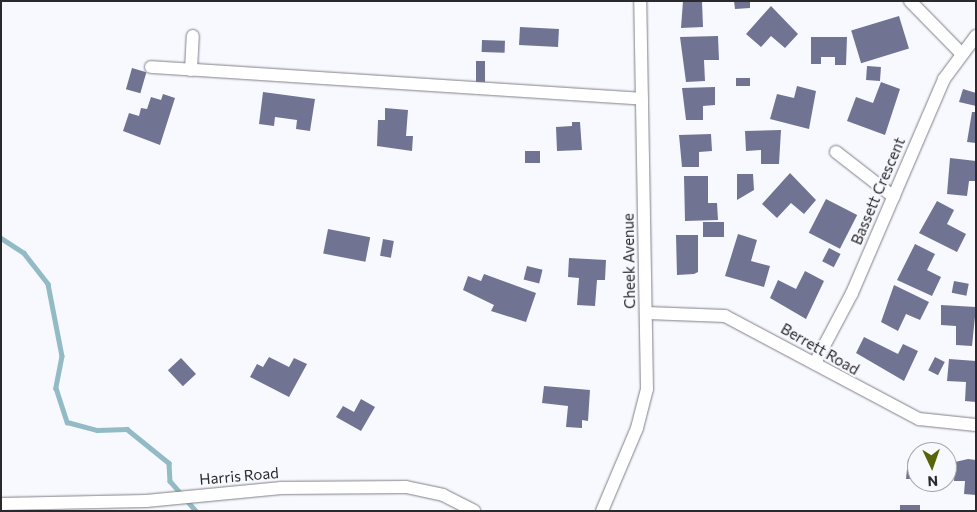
<!DOCTYPE html>
<html>
<head>
<meta charset="utf-8">
<style>
	body { margin:0 }
	#map { position:relative; width:977px; height:512px; overflow:hidden; background:#f8f9ff; font-family:Commissioner,sans-serif }
	div>[style] { position:absolute }
	.stream>* { height:4.5px; margin:-2.25px; padding:0 2.25px; transform-origin:2.25px; border-radius:2.25px; background:#93bbc6 }
	.building>* { inset:0; background:#707492; transform-origin:0 0 }
	.roads { filter:drop-shadow(0 0 1px #7f8086) drop-shadow(0 0 1px #7f8086) }
	.minor>* { height:12px; margin:-6px; padding:0 6px; transform-origin:6px; border-radius:6px; background:#fff }
	span { translate:-50% -50%; white-space:nowrap; text-align:center; line-height:1.15; -webkit-text-stroke:4px #f8f9ff; paint-order:stroke }
	.street-label { font-size:15px; color:#2a2a2d }
	.frame { position:absolute; inset:0; border:2px solid #2a2a2d; pointer-events:none }
	.north { position:absolute; left:907px; top:442px; width:50px; height:50px; box-sizing:border-box; background:#f8f9ff; border:1px solid #a6a6ab; border-radius:50%; rotate:177deg; font-size:14px; font-weight:700; line-height:20px; text-align:center; color:#2a2a2d }
	.north::after { content:''; display:block; margin:auto; width:18px; height:22px; background:#576407; clip-path:polygon(50% 0,100% 100%,50% 72%,0 100%) }
</style>
</head>
<body>
<div id="map">
	<div class="stream">
		<i style="left:1px;top:238px;width:27px;rotate:33deg"></i>
		<i style="left:24px;top:253px;width:39px;rotate:52deg"></i>
		<i style="left:48px;top:284px;width:73px;rotate:79deg"></i>
		<i style="left:62px;top:356px;width:33px;rotate:101deg"></i>
		<i style="left:56px;top:388px;width:36px;rotate:72deg"></i>
		<i style="left:67px;top:422px;width:31px;rotate:15deg"></i>
		<i style="left:97px;top:430px;width:30px;rotate:-2deg"></i>
		<i style="left:127px;top:429px;width:54px;rotate:39deg"></i>
		<i style="left:169px;top:463px;width:18px;rotate:87deg"></i>
		<i style="left:170px;top:481px;width:40px;rotate:49deg"></i>
	</div>
	<div class="building">
		<i style="clip-path:polygon(683px 1px,702px 1px,703px 27px,681px 28px)"></i>
		<i style="clip-path:polygon(734px 1px,750px 1px,750px 8px,735px 9px)"></i>
		<i style="clip-path:polygon(771px 6px,798px 34px,785px 48px,771px 36px,761px 47px,746px 34px)"></i>
		<i style="left:899px;top:16px;width:34px;height:50px;rotate:73deg"></i>
		<i style="left:520px;top:27px;width:39px;height:18px;rotate:3deg"></i>
		<i style="clip-path:polygon(718px 36px,719px 60px,704px 60px,705px 81px,686px 82px,680px 37px)"></i>
		<i style="clip-path:polygon(811px 37px,847px 37px,846px 65px,835px 65px,835px 57px,821px 57px,821px 64px,811px 64px)"></i>
		<i style="left:482px;top:40px;width:23px;height:12px;rotate:2deg"></i>
		<i style="left:476px;top:61px;width:9px;height:21px"></i>
		<i style="left:867px;top:66px;width:14px;height:14px;rotate:4deg"></i>
		<i style="left:132px;top:68px;width:15px;height:22px;rotate:16deg"></i>
		<i style="left:736px;top:78px;width:14px;height:8px"></i>
		<i style="clip-path:polygon(881px 82px,900px 89px,885px 135px,847px 121px,856px 97px,873px 103px)"></i>
		<i style="clip-path:polygon(797px 86px,816px 91px,809px 129px,770px 119px,777px 94px,794px 98px)"></i>
		<i style="clip-path:polygon(715px 87px,715px 105px,703px 106px,703px 120px,686px 120px,682px 88px)"></i>
		<i style="clip-path:polygon(963px 89px,976px 93px,976px 106px,959px 102px)"></i>
		<i style="clip-path:polygon(263px 92px,315px 99px,310px 131px,296px 129px,297px 120px,275px 117px,274px 126px,259px 124px)"></i>
		<i style="clip-path:polygon(163px 94px,175px 98px,160px 145px,123px 131px,129px 113px,139px 116px,141px 108px,147px 109px,151px 97px,161px 100px)"></i>
		<i style="clip-path:polygon(385px 108px,408px 110px,406px 136px,413px 136px,412px 151px,377px 146px,378px 120px,385px 120px)"></i>
		<i style="clip-path:polygon(972px 112px,976px 112px,976px 143px,967px 142px)"></i>
		<i style="clip-path:polygon(572px 122px,580px 122px,582px 150px,557px 151px,556px 127px,572px 126px)"></i>
		<i style="clip-path:polygon(781px 130px,779px 164px,761px 164px,761px 150px,746px 151px,745px 131px)"></i>
		<i style="clip-path:polygon(711px 134px,712px 151px,699px 152px,699px 167px,682px 167px,679px 135px)"></i>
		<i style="left:525px;top:151px;width:15px;height:12px"></i>
		<i style="clip-path:polygon(950px 158px,976px 161px,976px 181px,969px 181px,967px 196px,947px 194px)"></i>
		<i style="clip-path:polygon(790px 173px,816px 200px,804px 214px,791px 203px,777px 218px,762px 204px)"></i>
		<i style="clip-path:polygon(737px 174px,753px 174px,754px 190px,737px 200px)"></i>
		<i style="clip-path:polygon(684px 176px,708px 176px,708px 203px,717px 203px,718px 220px,685px 221px)"></i>
		<i style="left:826px;top:199px;width:35px;height:38px;rotate:27deg"></i>
		<i style="clip-path:polygon(937px 201px,954px 210px,947px 224px,966px 234px,957px 252px,919px 233px)"></i>
		<i style="left:703px;top:222px;width:21px;height:15px"></i>
		<i style="left:328px;top:229px;width:43px;height:25px;rotate:11deg"></i>
		<i style="clip-path:polygon(738px 234px,757px 240px,751px 261px,770px 266px,764px 287px,725px 276px)"></i>
		<i style="clip-path:polygon(676px 235px,698px 235px,698px 272px,694px 274px,677px 275px)"></i>
		<i style="left:383px;top:239px;width:11px;height:17px;rotate:10deg"></i>
		<i style="clip-path:polygon(915px 244px,935px 254px,927px 270px,941px 277px,932px 296px,897px 280px)"></i>
		<i style="left:829px;top:248px;width:13px;height:15px;rotate:27deg"></i>
		<i style="clip-path:polygon(569px 258px,606px 260px,605px 280px,597px 280px,595px 306px,577px 305px,579px 278px,568px 277px)"></i>
		<i style="left:527px;top:266px;width:16px;height:14px;rotate:14deg"></i>
		<i style="clip-path:polygon(805px 271px,824px 281px,806px 319px,770px 298px,778px 280px,796px 289px)"></i>
		<i style="clip-path:polygon(484px 274px,536px 293px,526px 322px,491px 311px,494px 305px,463px 290px,468px 276px,481px 281px)"></i>
		<i style="left:954px;top:281px;width:15px;height:12px;rotate:11deg"></i>
		<i style="clip-path:polygon(894px 285px,929px 302px,920px 320px,906px 314px,898px 331px,881px 322px)"></i>
		<i style="clip-path:polygon(941px 305px,976px 307px,972px 346px,956px 345px,956px 326px,941px 325px)"></i>
		<i style="clip-path:polygon(864px 337px,898px 354px,903px 344px,918px 351px,904px 381px,856px 353px)"></i>
		<i style="clip-path:polygon(269px 357px,289px 367px,294px 358px,307px 364px,289px 397px,250px 377px,257px 364px,263px 367px)"></i>
		<i style="left:935px;top:357px;width:11px;height:15px;rotate:27deg"></i>
		<i style="left:181px;top:358px;width:22px;height:18px;rotate:47deg"></i>
		<i style="clip-path:polygon(949px 359px,976px 361px,976px 402px,965px 401px,966px 382px,947px 381px)"></i>
		<i style="clip-path:polygon(544px 386px,590px 390px,588px 421px,582px 420px,582px 428px,566px 427px,568px 406px,542px 403px)"></i>
		<i style="clip-path:polygon(361px 399px,375px 407px,361px 431px,336px 417px,343px 406px,354px 412px)"></i>
		<i style="clip-path:polygon(908px 459px,917px 460px,917px 479px,906px 479px)"></i>
		<i style="clip-path:polygon(968px 459px,976px 460px,976px 495px,964px 494px,965px 481px,954px 481px,955px 462px)"></i>
		<i style="left:900px;top:505px;width:20px;height:6px"></i>
	</div>
	<div class="roads">
		<div class="minor">
			<i style="left:910px;top:1px;width:71px;rotate:45.6deg"></i>
			<i style="left:151px;top:67px;width:492px;rotate:3.7deg"></i>
			<i style="left:191px;top:70px;width:34px;rotate:-87deg"></i>
			<i style="left:836px;top:152px;width:73px;rotate:37.8deg"></i>
			<i style="left:647px;top:313px;width:78px;rotate:2.2deg"></i>
			<i style="left:725px;top:316px;width:220px;rotate:28deg"></i>
			<i style="left:919px;top:419px;width:57px;rotate:6deg"></i>
			<i style="left:815px;top:363px;width:79px;rotate:-62.1deg"></i>
			<i style="left:852px;top:293px;width:233px;rotate:-66.7deg"></i>
			<i style="left:944px;top:79px;width:54px;rotate:-53.3deg"></i>
			<i style="left:1px;top:504px;width:145px;rotate:-1.2deg"></i>
			<i style="left:146px;top:501px;width:136px;rotate:-5.5deg"></i>
			<i style="left:281px;top:488px;width:125px;rotate:-0.5deg"></i>
			<i style="left:406px;top:487px;width:38px;rotate:12deg"></i>
			<i style="left:443px;top:495px;width:35px;rotate:27deg"></i>
			<i style="left:602px;top:511px;width:90px;rotate:-67.1deg"></i>
			<i style="left:637px;top:428px;width:40px;rotate:-75.6deg"></i>
			<i style="left:647px;top:389px;width:388px;rotate:-91deg"></i>
		</div>
	</div>
	<div class="street-label">
		<span style="left:878px;top:191px;rotate:-67deg">Bassett Crescent</span>
		<span style="left:629px;top:261px;rotate:-91deg">Cheek Avenue</span>
		<span style="left:820px;top:349px;rotate:30deg">Berrett Road</span>
		<span style="left:239px;top:476px;rotate:-5deg">Harris Road</span>
	</div>
	<div class="frame"></div>
	<div class="north">N</div>
</div>
</body>
</html>
